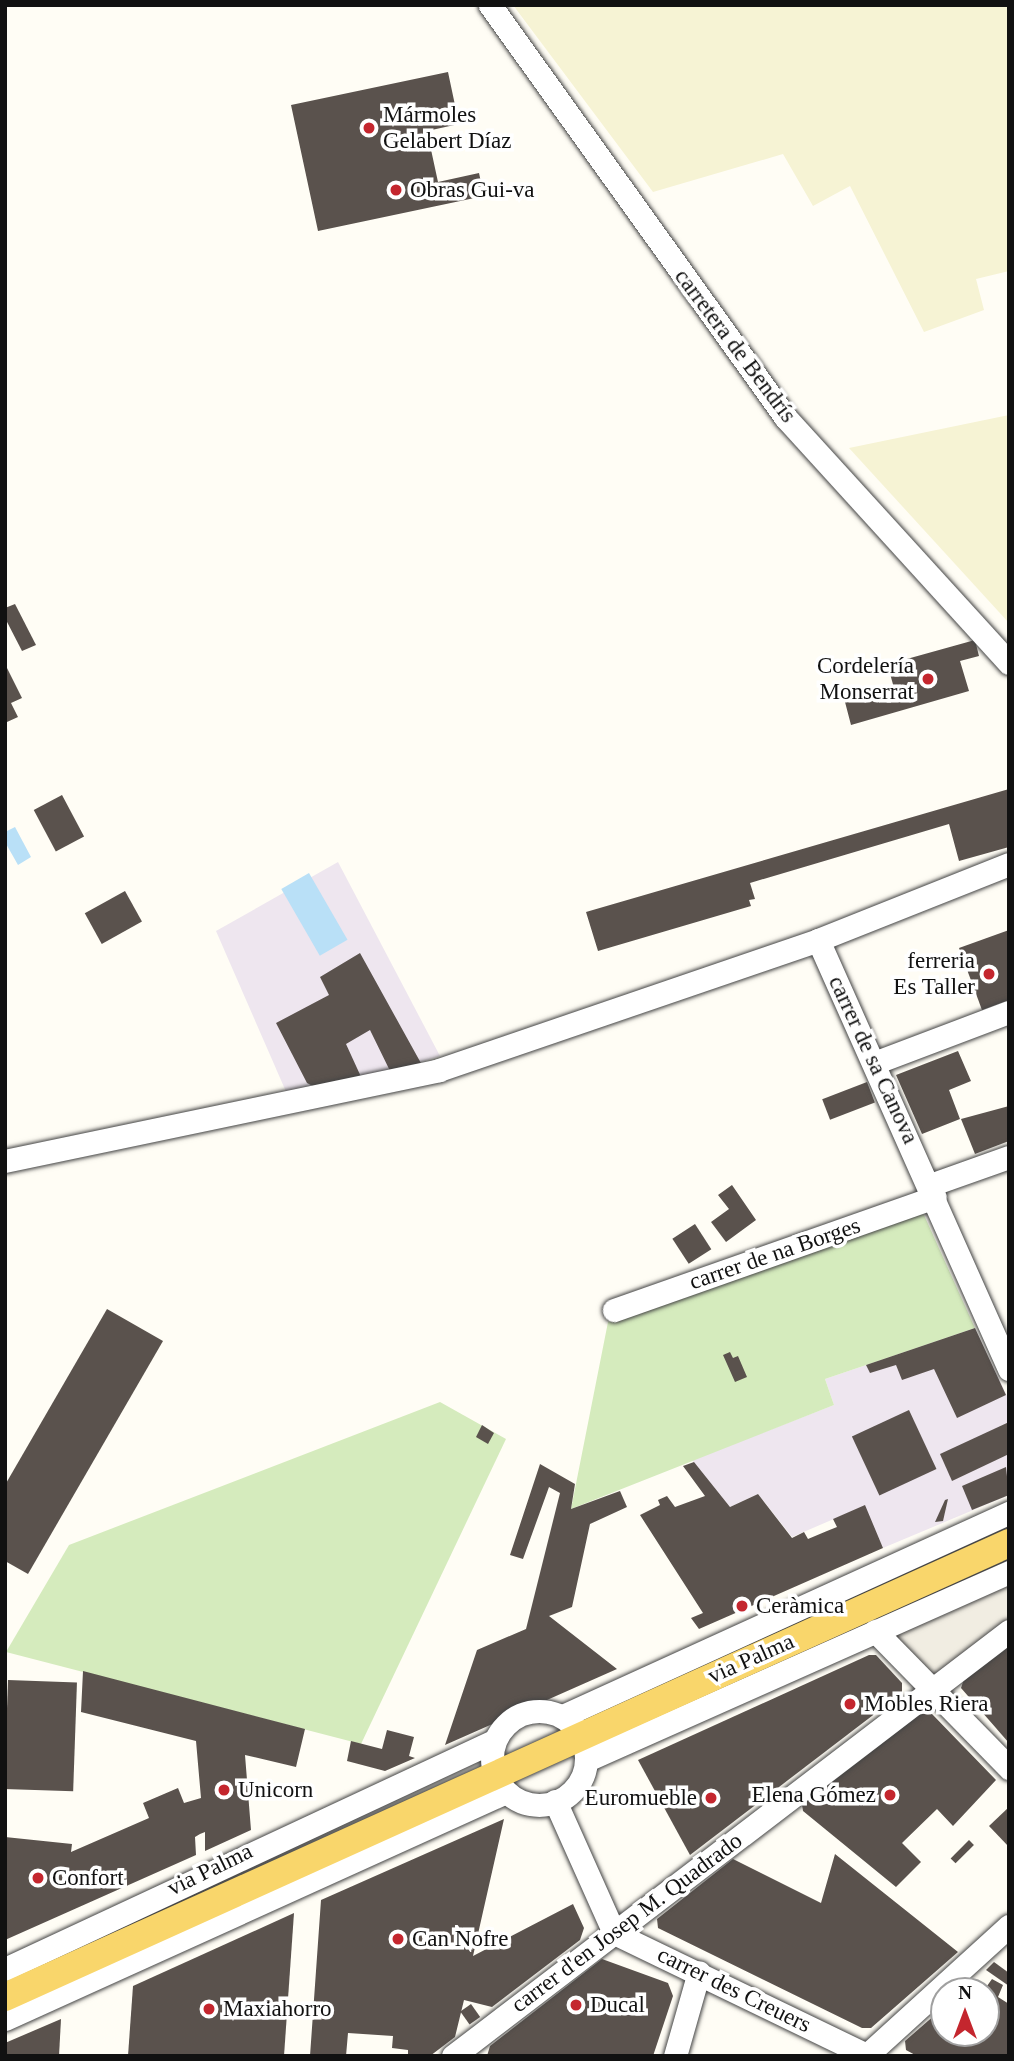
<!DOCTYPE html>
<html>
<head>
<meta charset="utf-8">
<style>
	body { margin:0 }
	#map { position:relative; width:1014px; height:2061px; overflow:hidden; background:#fffdf5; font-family:"Times New Roman",serif }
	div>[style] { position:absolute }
	.industrial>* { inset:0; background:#eee6ef }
	.farmland>* { inset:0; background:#f6f3d4 }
	.green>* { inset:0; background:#d5ebbd }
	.plaza>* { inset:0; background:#f1ede2 }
	.water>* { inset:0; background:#b9e0f7; transform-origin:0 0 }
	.building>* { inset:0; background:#5a524d; transform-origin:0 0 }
	.roads { filter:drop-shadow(0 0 2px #444) drop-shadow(0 0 2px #444) }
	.minor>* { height:23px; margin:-11.5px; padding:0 11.5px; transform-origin:11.5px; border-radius:11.5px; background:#fff }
	.minor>.ring { margin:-11.5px; padding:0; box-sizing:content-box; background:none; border:23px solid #fff; border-radius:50% }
	.major>* { height:28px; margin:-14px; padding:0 14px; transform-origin:14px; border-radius:14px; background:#f9d66b }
	.dots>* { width:19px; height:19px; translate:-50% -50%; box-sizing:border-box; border:4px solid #fff; border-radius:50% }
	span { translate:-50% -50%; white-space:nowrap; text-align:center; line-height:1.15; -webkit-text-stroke:7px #fff; paint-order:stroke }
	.poi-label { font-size:23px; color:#111 }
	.left { translate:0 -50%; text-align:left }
	.right { translate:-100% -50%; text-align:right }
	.street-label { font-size:23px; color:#111 }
	.frame { position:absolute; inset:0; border:7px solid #111; pointer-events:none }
	.north { position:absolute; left:930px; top:1977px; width:70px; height:70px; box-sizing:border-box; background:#fff; border:2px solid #a0a0a0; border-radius:50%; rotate:0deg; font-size:19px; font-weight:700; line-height:28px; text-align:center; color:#111 }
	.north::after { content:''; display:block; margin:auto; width:24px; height:32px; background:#c4262e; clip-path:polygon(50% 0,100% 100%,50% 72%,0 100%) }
</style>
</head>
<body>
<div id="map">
	<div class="industrial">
		<i style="clip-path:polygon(338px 862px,440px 1056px,291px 1103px,216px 931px)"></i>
		<i style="clip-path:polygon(975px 1328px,1009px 1400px,1009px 1495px,883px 1548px,864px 1506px,792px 1537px,758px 1494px,730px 1507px,692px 1460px,834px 1405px,825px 1379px)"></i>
	</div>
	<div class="farmland">
		<i style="clip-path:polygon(513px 5px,1009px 5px,1009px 271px,976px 279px,984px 310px,924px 332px,850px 186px,813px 206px,783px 154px,653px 192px)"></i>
		<i style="clip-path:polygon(1009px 415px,1009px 623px,849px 448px)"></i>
	</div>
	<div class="green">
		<i style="clip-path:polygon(915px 1211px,924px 1215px,975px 1328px,825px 1379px,834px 1405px,571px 1509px,608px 1322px)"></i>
		<i style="clip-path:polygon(440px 1402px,506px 1439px,361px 1744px,6px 1652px,69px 1545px)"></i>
	</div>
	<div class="plaza">
		<i style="clip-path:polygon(1009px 1572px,1009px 1631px,934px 1688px,875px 1631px)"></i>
	</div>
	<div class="water">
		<i style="clip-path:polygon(15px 827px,31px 857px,18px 865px,5px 842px,5px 832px)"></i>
		<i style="left:309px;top:873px;width:77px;height:32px;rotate:60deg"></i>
	</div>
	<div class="building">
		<i style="clip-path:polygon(448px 72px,459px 124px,427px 131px,438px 182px,479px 173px,484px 196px,318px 231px,291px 105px)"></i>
		<i style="clip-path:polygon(15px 604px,36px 645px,22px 651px,5px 618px,5px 608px)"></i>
		<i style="clip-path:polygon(975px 640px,979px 656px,960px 661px,969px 691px,851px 725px,845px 702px,894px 688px,889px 670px,898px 667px,896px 662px)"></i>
		<i style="clip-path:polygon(5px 664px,22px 698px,11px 703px,18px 717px,7px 722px)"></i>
		<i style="clip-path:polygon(1009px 789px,1009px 847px,959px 861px,949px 824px,750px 883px,755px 899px,749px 900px,751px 906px,598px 951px,586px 912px)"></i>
		<i style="left:62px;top:795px;width:47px;height:32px;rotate:62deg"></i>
		<i style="left:125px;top:891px;width:35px;height:46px;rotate:61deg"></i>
		<i style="clip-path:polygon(1009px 930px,1009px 1000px,982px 1010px,959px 948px)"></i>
		<i style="clip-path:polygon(360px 953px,422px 1065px,392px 1075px,370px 1030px,346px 1044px,362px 1079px,320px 1090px,307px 1083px,276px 1023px,329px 995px,320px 977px)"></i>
		<i style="clip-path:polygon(958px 1051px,971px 1081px,949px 1090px,960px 1119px,922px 1134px,896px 1075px)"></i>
		<i style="left:867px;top:1082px;width:22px;height:48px;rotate:69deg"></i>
		<i style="clip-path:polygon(1009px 1106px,1009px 1141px,975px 1154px,961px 1119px)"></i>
		<i style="clip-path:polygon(732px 1185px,756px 1220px,726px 1242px,711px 1222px,729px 1209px,718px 1195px)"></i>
		<i style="left:695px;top:1224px;width:30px;height:27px;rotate:57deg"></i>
		<i style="clip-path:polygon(107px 1309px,163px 1341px,28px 1574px,5px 1561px,5px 1485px)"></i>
		<i style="clip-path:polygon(975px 1328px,1006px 1395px,957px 1418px,934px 1369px,902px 1380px,896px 1365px,870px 1373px,866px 1365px)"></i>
		<i style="clip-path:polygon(730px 1352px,733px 1358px,738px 1356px,747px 1377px,735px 1382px,723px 1355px)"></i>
		<i style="left:909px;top:1410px;width:65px;height:63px;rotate:65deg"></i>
		<i style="clip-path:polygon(1009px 1422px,1009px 1454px,952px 1481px,940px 1454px)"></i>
		<i style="clip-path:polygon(482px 1425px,494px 1433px,488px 1444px,476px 1437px)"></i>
		<i style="clip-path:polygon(694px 1462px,730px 1507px,758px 1494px,792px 1538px,804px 1532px,808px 1539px,827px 1531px,837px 1527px,833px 1519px,865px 1505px,883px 1548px,699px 1629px,691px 1618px,703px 1613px,640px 1515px,660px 1505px,658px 1500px,667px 1496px,675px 1507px,705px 1496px,683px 1466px)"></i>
		<i style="clip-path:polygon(540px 1464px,575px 1484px,571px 1509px,620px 1491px,627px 1507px,590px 1524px,572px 1607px,549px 1616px,617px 1669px,445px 1745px,477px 1650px,526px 1629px,560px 1493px,549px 1487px,523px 1559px,510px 1555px)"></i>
		<i style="clip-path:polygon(1006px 1467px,1009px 1495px,972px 1510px,962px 1486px)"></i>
		<i style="clip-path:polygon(948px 1499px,943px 1521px,935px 1522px,945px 1500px)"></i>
		<i style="clip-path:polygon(1009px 1642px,1009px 1743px,961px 1688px,964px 1679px)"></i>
		<i style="clip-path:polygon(869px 1655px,876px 1655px,902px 1683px,902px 1693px,690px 1855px,638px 1760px)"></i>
		<i style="clip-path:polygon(83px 1671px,305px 1729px,296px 1767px,245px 1755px,251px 1830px,205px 1851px,205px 1832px,200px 1834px,195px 1837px,196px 1855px,5px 1940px,5px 1837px,72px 1844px,71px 1852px,149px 1818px,143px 1803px,178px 1788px,184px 1803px,201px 1798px,196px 1741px,81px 1712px)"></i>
		<i style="left:8px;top:1680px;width:69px;height:109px;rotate:2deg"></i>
		<i style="clip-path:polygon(923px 1712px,932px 1714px,996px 1780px,953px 1826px,937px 1809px,902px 1843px,921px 1862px,896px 1887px,803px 1811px,802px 1805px)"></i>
		<i style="clip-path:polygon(387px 1730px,414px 1737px,409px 1756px,415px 1758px,385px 1771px,347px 1761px,351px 1741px,382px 1749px)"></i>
		<i style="clip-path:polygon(1009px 1807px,1009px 1847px,989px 1826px)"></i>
		<i style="clip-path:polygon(504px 1819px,473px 1956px,573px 1904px,584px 1928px,580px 1940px,492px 2007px,464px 2000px,455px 2037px,430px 2056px,408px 2056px,408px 2050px,392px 2048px,393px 2036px,348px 2033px,346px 2056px,310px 2056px,321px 1900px)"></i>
		<i style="left:969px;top:1840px;width:7px;height:26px;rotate:45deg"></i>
		<i style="clip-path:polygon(835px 1854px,958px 1952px,871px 2028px,862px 2028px,658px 1928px,657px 1919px,733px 1859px,821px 1903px)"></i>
		<i style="clip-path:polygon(294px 1913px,284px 2056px,128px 2056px,133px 1986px)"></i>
		<i style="clip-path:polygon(602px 1959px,668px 1983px,673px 1996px,653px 2056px,487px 2056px,490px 2046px)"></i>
		<i style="clip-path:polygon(994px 1962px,1009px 1973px,1009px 1986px,986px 1970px)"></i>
		<i style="clip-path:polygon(976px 1979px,987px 1986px,992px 1979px,1003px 1985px,998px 1997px,1009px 2004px,1009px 2056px,917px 2056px,906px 2050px,905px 2041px,944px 2007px,944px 2033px,986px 2033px,986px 1991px,961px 1991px)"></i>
		<i style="left:471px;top:2004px;width:16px;height:13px;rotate:55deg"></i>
		<i style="clip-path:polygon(61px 2019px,59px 2056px,5px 2056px,5px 2043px)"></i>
	</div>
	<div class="roads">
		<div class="minor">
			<i style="left:490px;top:5px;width:508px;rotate:54.37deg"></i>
			<i style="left:786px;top:418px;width:331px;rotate:47.7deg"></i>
			<i style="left:1009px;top:864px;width:206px;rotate:158.3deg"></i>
			<i style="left:818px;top:940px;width:470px;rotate:66deg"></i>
			<i style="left:874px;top:1063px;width:144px;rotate:-20.7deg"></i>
			<i style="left:5px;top:1161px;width:443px;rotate:-11.8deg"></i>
			<i style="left:439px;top:1070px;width:401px;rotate:-18.9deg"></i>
			<i style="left:930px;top:1185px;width:84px;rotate:-19.5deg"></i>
			<i style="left:614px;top:1310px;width:340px;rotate:-19.4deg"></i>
			<i style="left:875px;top:1631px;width:192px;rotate:45.6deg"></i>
			<i class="ring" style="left:492px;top:1711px;width:71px;height:71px"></i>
			<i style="left:565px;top:1715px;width:488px;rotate:-24.5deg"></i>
			<i style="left:589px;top:1759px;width:460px;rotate:-24deg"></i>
			<i style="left:555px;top:1801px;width:145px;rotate:65.9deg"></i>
			<i style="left:614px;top:1933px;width:283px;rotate:25.8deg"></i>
			<i style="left:5px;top:1969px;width:540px;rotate:-25deg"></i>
			<i style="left:5px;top:2019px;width:550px;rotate:-24.37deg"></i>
			<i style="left:867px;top:2055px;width:192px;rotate:-42.3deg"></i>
			<i style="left:453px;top:2056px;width:700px;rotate:-37.39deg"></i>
			<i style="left:675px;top:2056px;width:87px;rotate:-74.1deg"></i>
		</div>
		<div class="major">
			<i style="left:5px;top:1997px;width:1102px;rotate:-24.33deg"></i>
		</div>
	</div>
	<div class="dots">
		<i style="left:369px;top:128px;background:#c4262e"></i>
		<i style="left:396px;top:190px;background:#c4262e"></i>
		<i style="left:928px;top:679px;background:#c4262e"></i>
		<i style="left:989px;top:974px;background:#c4262e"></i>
		<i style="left:742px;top:1606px;background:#c4262e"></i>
		<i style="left:850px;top:1704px;background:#c4262e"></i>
		<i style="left:224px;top:1790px;background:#c4262e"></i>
		<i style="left:890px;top:1795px;background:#c4262e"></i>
		<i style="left:711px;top:1798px;background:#c4262e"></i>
		<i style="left:38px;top:1878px;background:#c4262e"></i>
		<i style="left:398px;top:1939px;background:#c4262e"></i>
		<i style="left:576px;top:2005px;background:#c4262e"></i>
		<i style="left:209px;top:2009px;background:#c4262e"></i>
	</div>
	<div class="poi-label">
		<span class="left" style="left:383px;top:128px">Mármoles<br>Gelabert Díaz</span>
		<span class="left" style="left:410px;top:190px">Obras Gui-va</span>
		<span class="right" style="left:914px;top:679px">Cordelería<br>Monserrat</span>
		<span class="right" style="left:975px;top:974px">ferreria<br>Es Taller</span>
		<span class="left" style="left:756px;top:1606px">Ceràmica</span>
		<span class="left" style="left:864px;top:1704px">Mobles Riera</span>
		<span class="left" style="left:238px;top:1790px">Unicorn</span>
		<span class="right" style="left:876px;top:1795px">Elena Gómez</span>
		<span class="right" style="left:697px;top:1798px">Euromueble</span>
		<span class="left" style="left:52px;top:1878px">Confort</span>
		<span class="left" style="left:412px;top:1939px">Can Nofre</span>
		<span class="left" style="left:590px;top:2005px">Ducal</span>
		<span class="left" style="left:223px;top:2009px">Maxiahorro</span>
	</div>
	<div class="street-label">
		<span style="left:735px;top:346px;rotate:53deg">carretera de Bendrís</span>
		<span style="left:873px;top:1060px;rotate:65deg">carrer de sa Canova</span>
		<span style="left:775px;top:1254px;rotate:-19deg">carrer de na Borges</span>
		<span style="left:751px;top:1659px;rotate:-24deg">via Palma</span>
		<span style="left:210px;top:1870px;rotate:-26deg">via Palma</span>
		<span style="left:627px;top:1923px;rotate:-37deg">carrer d'en Josep M. Quadrado</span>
		<span style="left:734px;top:1990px;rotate:26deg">carrer des Creuers</span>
	</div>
	<div class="frame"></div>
	<div class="north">N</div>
</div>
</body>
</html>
